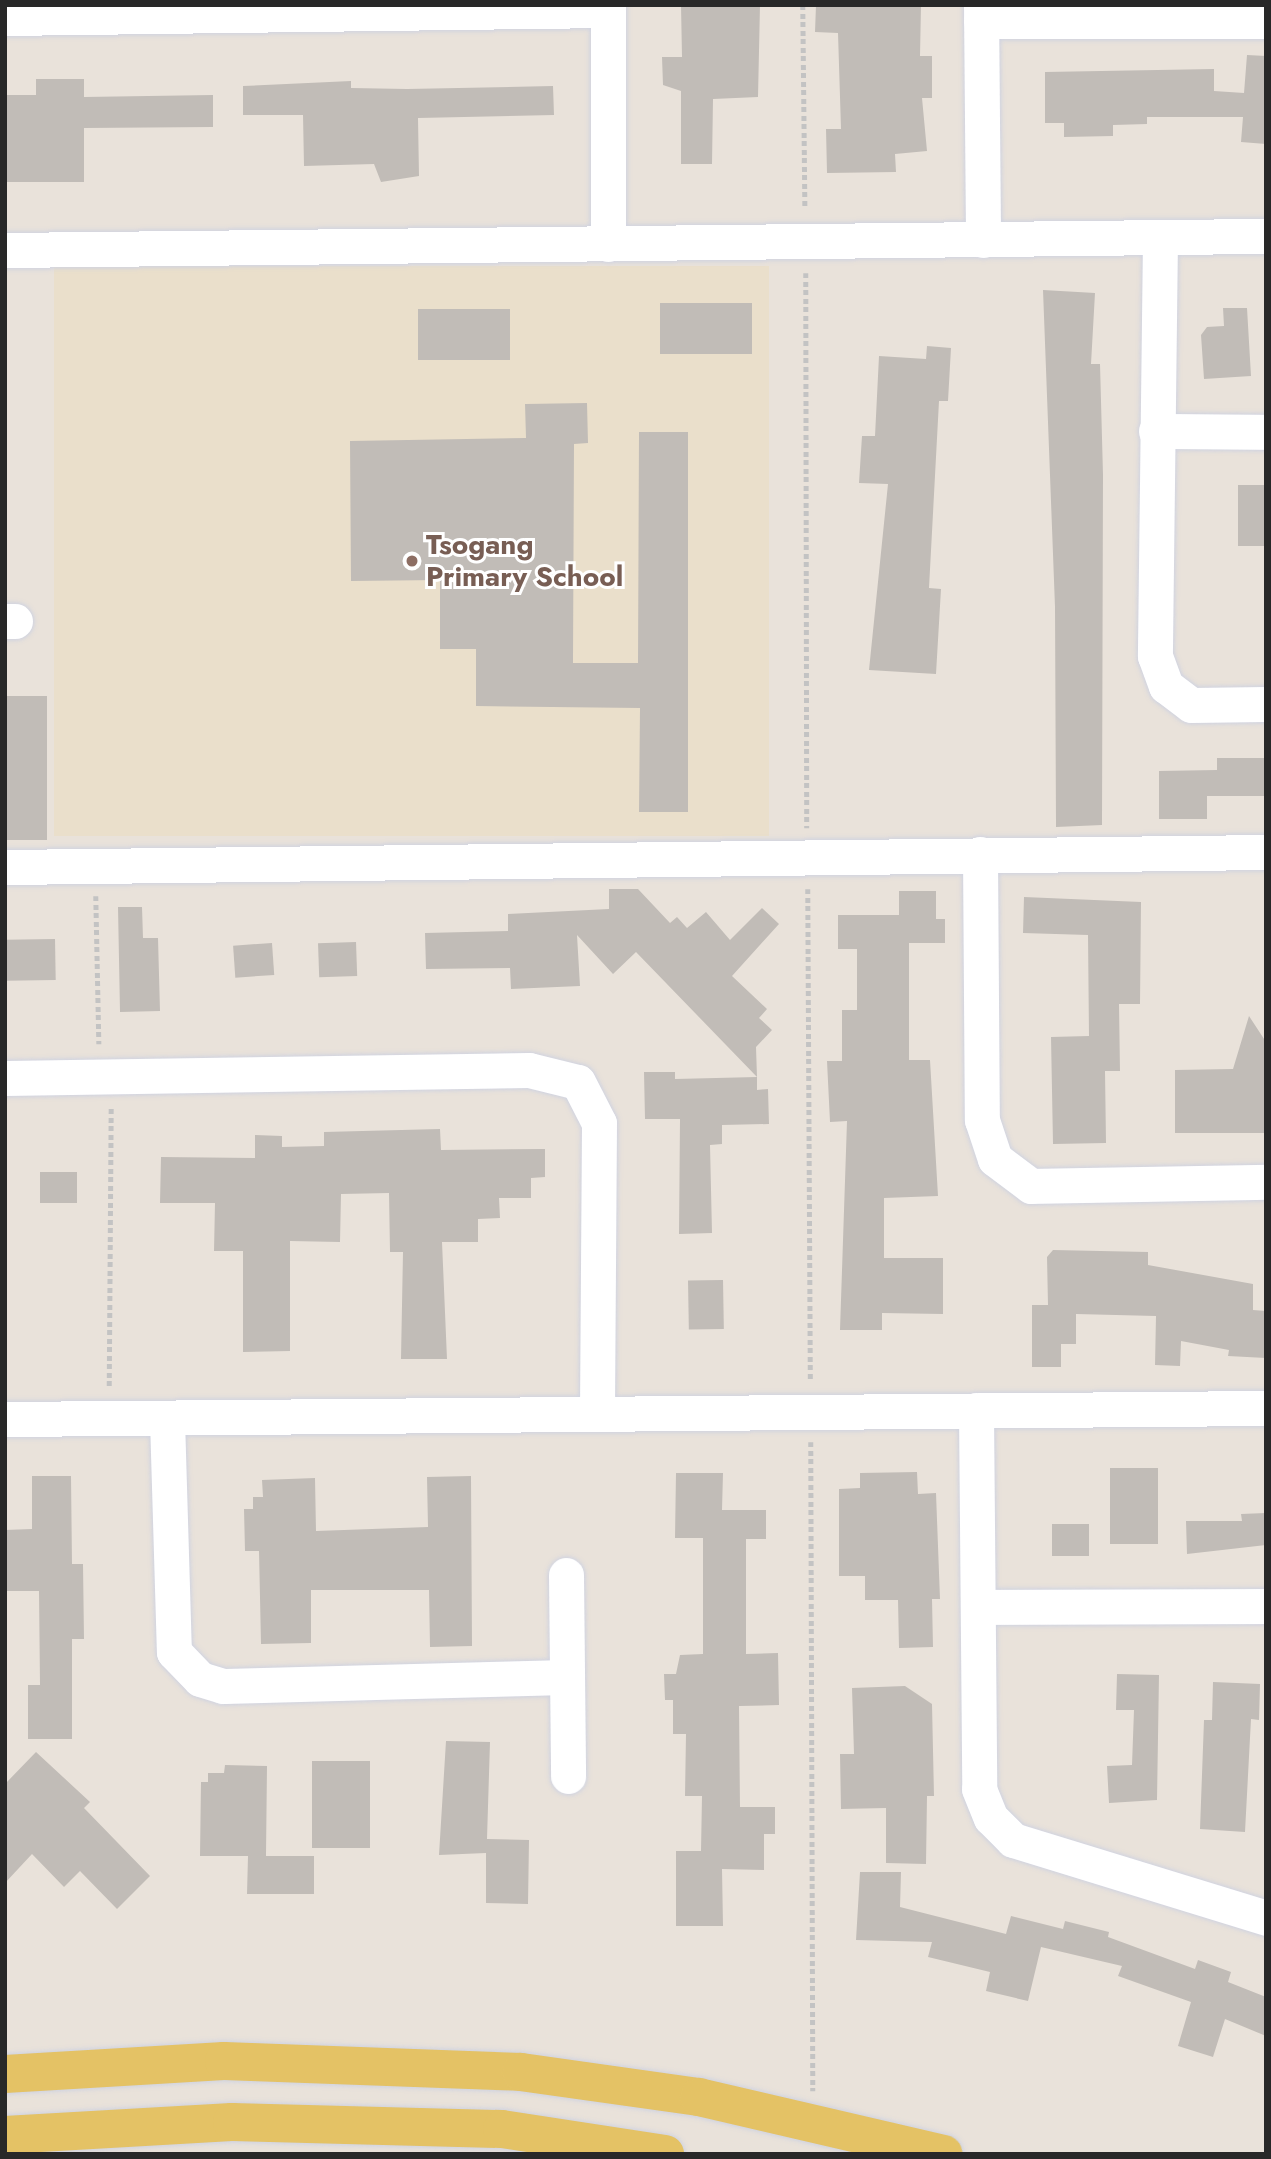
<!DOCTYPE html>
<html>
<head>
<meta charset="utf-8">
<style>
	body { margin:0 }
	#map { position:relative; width:1271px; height:2159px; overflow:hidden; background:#e9e2da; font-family:Jost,sans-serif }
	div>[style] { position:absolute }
	.education>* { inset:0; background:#eadfcb; transform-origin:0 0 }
	.building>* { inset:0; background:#c1bcb7; transform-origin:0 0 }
	.path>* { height:4.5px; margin-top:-2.25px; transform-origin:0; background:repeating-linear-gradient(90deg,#c3c3c3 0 5px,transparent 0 8.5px) }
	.roads { filter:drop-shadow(0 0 2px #d0d3e0) drop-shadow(0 0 2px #d0d3e0) }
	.minor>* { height:35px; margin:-17.5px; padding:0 17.5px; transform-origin:17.5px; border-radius:17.5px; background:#fff }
	.major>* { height:38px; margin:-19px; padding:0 19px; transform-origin:19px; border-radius:19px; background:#e4c265 }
	.dots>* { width:19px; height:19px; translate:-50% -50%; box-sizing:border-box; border:4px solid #fff; border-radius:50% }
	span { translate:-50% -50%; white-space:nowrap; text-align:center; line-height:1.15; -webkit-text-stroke:6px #fff; paint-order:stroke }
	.education-label { font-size:28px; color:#785e54; font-weight:700 }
	.left { translate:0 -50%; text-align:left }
	.frame { position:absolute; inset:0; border:7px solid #282828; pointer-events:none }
</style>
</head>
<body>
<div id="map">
	<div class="education">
		<i style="left:769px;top:266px;width:570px;height:715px;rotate:90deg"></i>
	</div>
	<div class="building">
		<i style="clip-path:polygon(681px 5px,760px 5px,758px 97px,713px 99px,712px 164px,681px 164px,681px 91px,663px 85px,662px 57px,682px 57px)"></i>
		<i style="clip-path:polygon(816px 5px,921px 5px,920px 56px,932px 56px,932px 98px,922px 98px,927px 151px,895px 154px,896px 172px,827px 173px,826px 129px,841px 129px,838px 33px,815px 32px)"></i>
		<i style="clip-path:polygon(1247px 55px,1266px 56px,1266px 144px,1241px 142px,1243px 117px,1147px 117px,1147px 124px,1113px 125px,1113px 136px,1064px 137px,1064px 123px,1045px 123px,1045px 72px,1214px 69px,1214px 91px,1244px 93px)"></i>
		<i style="clip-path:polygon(36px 79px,84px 79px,84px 97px,213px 95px,213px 127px,84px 128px,84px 182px,5px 182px,5px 95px,36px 95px)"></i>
		<i style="clip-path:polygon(351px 81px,351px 88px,407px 89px,553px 86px,554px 115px,418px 118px,419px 176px,381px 182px,374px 164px,304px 166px,303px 115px,243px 115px,243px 86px)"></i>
		<i style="clip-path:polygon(1043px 290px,1095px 293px,1091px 364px,1100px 364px,1103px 475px,1102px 825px,1056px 827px,1055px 607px)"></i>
		<i style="left:752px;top:303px;width:51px;height:92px;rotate:90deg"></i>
		<i style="clip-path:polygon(1223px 308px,1247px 308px,1251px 376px,1204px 379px,1201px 335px,1207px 327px,1224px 326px)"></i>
		<i style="left:418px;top:309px;width:92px;height:51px"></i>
		<i style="clip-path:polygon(927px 346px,951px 348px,948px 401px,939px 401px,929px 588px,941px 589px,936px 674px,869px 670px,888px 484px,859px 483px,862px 436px,875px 436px,879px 356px,926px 359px)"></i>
		<i style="clip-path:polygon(587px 403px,588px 443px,574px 444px,573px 663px,638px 663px,639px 432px,688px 432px,688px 812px,639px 812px,640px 708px,476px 706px,476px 649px,440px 649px,440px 580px,351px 581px,350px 441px,526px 438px,525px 404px)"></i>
		<i style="left:1266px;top:485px;width:61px;height:28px;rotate:90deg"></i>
		<i style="left:5px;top:696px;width:42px;height:144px"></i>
		<i style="clip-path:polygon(1217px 758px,1266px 758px,1266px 796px,1207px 796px,1207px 819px,1159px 819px,1159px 771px,1217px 770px)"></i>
		<i style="clip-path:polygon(609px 889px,638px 889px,670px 923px,677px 917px,687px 928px,706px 912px,730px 940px,762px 908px,779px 924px,732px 976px,767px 1009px,759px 1018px,772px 1030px,756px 1047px,757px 1077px,636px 952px,613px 974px,577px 935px,580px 986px,511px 989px,510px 968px,426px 969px,425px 933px,508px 931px,508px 914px,609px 909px)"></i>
		<i style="clip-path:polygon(899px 891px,936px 891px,936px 919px,945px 919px,945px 943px,909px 943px,909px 1060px,930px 1060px,938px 1196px,884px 1198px,884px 1258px,943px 1258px,943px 1314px,882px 1313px,882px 1330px,840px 1330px,847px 1121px,830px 1122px,827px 1061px,842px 1061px,842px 1010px,857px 1010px,857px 949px,838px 949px,838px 915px,899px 915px)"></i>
		<i style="clip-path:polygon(1024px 897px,1141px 902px,1140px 1004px,1119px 1004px,1120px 1071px,1105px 1071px,1106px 1143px,1053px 1144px,1051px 1037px,1089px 1036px,1088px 935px,1023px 933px)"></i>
		<i style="clip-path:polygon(118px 907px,142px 907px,143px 938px,158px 938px,160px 1011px,120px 1012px)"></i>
		<i style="left:55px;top:939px;width:41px;height:50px;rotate:89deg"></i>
		<i style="left:356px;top:942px;width:34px;height:38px;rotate:88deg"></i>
		<i style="left:272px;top:943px;width:32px;height:39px;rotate:86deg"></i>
		<i style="clip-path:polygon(1249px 1016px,1266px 1042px,1266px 1133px,1175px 1133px,1175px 1070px,1233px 1069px)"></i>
		<i style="clip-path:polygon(644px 1072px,675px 1072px,675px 1079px,757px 1077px,757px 1090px,768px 1089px,769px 1124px,722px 1125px,722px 1144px,710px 1145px,712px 1233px,679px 1234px,680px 1119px,645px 1119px)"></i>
		<i style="clip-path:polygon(440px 1129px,441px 1150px,545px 1149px,545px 1177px,531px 1178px,531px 1198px,499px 1198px,500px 1218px,478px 1219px,478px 1242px,442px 1242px,447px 1359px,401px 1359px,403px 1252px,390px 1252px,389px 1193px,341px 1194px,340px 1242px,290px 1241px,290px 1351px,243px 1352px,243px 1251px,214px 1251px,215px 1203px,160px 1203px,161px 1157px,255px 1158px,255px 1135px,282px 1136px,282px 1147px,324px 1146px,324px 1132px)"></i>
		<i style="left:40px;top:1172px;width:37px;height:31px"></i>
		<i style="clip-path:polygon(1053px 1250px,1148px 1252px,1148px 1265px,1253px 1284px,1253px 1310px,1266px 1311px,1266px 1358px,1228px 1356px,1229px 1350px,1181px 1341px,1180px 1366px,1155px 1365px,1156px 1316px,1076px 1314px,1076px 1344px,1061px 1344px,1061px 1367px,1032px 1367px,1032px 1305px,1048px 1305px,1047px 1257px)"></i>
		<i style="left:723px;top:1280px;width:49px;height:35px;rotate:89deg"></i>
		<i style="left:1110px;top:1468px;width:48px;height:76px"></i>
		<i style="clip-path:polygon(917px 1472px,918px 1494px,936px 1493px,940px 1599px,932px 1599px,933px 1647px,899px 1648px,898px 1600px,865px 1600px,865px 1576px,839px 1576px,839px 1489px,860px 1488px,860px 1473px)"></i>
		<i style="clip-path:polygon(676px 1473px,723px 1473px,722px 1510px,766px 1510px,766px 1539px,746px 1539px,746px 1654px,778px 1653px,779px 1705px,739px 1706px,740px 1807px,775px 1807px,775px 1834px,764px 1834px,764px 1870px,722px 1869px,723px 1926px,676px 1926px,676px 1851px,701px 1851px,702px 1796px,685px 1796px,686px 1734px,673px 1734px,673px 1700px,665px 1700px,664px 1674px,676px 1674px,680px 1655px,703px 1654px,703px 1538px,675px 1538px)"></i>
		<i style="clip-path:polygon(32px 1476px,71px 1476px,72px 1564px,83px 1564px,84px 1639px,72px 1639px,72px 1739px,28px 1739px,28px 1685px,40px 1685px,39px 1591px,5px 1591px,5px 1530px,32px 1529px)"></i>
		<i style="clip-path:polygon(471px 1476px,472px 1646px,430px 1647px,429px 1590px,311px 1590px,311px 1643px,261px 1644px,259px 1551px,245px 1551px,244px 1509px,253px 1509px,253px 1497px,263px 1497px,262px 1480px,315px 1478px,316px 1531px,428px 1527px,427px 1477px)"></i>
		<i style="clip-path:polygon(1266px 1513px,1266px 1545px,1187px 1554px,1186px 1521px,1242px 1521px,1241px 1514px)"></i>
		<i style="left:1052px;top:1524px;width:37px;height:32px"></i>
		<i style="clip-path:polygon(1117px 1674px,1159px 1675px,1157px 1800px,1109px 1803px,1107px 1766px,1132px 1765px,1134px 1710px,1116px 1710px)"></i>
		<i style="clip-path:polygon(1213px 1682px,1260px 1684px,1259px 1720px,1251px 1719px,1245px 1832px,1200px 1829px,1204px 1720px,1212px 1720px)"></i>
		<i style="clip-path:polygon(905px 1686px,932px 1704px,934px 1796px,927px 1796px,926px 1864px,886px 1863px,886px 1808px,841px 1809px,840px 1754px,854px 1754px,852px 1688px)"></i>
		<i style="clip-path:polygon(446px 1741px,490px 1742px,487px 1839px,529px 1840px,528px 1904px,486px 1903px,486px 1853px,439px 1855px)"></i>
		<i style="clip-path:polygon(36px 1752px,90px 1802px,84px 1808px,150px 1876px,117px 1909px,80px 1871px,64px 1887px,32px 1854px,5px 1883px,5px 1784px)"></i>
		<i style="left:312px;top:1761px;width:58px;height:87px"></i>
		<i style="clip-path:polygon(225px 1765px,267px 1766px,266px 1856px,314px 1856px,314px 1894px,247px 1894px,248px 1856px,200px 1856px,201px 1782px,208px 1782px,208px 1773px,224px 1773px)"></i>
		<i style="clip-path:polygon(860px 1872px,901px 1872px,900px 1907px,1006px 1934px,1011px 1916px,1063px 1929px,1065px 1921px,1109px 1932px,1108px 1937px,1195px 1969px,1198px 1960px,1231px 1972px,1228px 1982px,1266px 1997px,1266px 2036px,1225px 2019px,1213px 2057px,1178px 2046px,1191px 2002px,1118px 1976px,1122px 1966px,1041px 1947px,1028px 2001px,986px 1991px,990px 1972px,928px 1957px,932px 1942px,856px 1940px)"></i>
	</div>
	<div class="path">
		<i style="left:803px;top:5px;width:203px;rotate:89.4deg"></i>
		<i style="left:806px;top:273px;width:555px;rotate:89.9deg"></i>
		<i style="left:808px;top:889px;width:492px;rotate:89.7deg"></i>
		<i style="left:96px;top:896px;width:148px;rotate:88.8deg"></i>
		<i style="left:109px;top:1386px;width:278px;rotate:-89.6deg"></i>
		<i style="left:811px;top:1442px;width:649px;rotate:89.82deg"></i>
	</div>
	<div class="roads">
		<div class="minor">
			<i style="left:608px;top:5px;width:239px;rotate:90deg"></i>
			<i style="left:981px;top:5px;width:235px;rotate:89.5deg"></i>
			<i style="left:5px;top:18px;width:603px;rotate:-0.76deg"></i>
			<i style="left:981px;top:21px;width:285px"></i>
			<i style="left:1160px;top:238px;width:418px;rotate:90.7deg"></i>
			<i style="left:1155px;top:656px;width:32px;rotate:70deg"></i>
			<i style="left:1166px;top:686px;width:31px;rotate:37deg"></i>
			<i style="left:1191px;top:705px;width:75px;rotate:-0.8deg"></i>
			<i style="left:5px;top:250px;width:1261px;rotate:-0.64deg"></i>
			<i style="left:1156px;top:431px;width:110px;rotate:0.5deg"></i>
			<i style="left:5px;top:621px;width:10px"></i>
			<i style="left:980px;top:854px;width:266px;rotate:89.6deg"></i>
			<i style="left:982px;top:1120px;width:41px;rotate:71.6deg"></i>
			<i style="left:995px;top:1159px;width:45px;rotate:36.9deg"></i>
			<i style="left:1031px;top:1186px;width:235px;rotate:-1deg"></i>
			<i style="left:5px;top:867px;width:1261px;rotate:-0.68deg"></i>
			<i style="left:5px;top:1078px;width:524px;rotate:-0.87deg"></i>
			<i style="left:529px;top:1070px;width:50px;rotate:13.8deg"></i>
			<i style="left:578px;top:1082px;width:46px;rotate:62.9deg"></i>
			<i style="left:599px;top:1123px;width:291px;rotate:90.4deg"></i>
			<i style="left:976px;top:1410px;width:379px;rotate:89.5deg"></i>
			<i style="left:979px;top:1789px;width:31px;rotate:68deg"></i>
			<i style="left:991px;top:1818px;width:31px;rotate:45deg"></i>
			<i style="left:1013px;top:1840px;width:265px;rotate:17.1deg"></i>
			<i style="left:5px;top:1419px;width:1261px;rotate:-0.5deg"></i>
			<i style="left:167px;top:1419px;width:233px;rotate:88.3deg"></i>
			<i style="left:174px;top:1652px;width:37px;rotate:46deg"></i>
			<i style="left:200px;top:1679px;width:24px;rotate:17deg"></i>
			<i style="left:223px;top:1686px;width:344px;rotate:-1.5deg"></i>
			<i style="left:566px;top:1575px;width:201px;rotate:89.4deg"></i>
			<i style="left:978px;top:1607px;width:288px;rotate:-0.2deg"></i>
		</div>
		<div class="major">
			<i style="left:5px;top:2074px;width:219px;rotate:-3.4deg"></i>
			<i style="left:224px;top:2061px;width:297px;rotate:2.1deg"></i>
			<i style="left:521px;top:2072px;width:180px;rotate:8deg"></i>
			<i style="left:699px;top:2097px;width:251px;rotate:13.1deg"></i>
			<i style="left:5px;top:2135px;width:227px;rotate:-3.3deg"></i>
			<i style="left:232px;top:2122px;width:270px;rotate:1.5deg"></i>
			<i style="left:502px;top:2129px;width:165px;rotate:8.7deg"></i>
		</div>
	</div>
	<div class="dots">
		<i style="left:412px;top:561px;background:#8d6e63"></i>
	</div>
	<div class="education-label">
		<span class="left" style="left:426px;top:561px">Tsogang<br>Primary School</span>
	</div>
	<div class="frame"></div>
</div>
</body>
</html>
